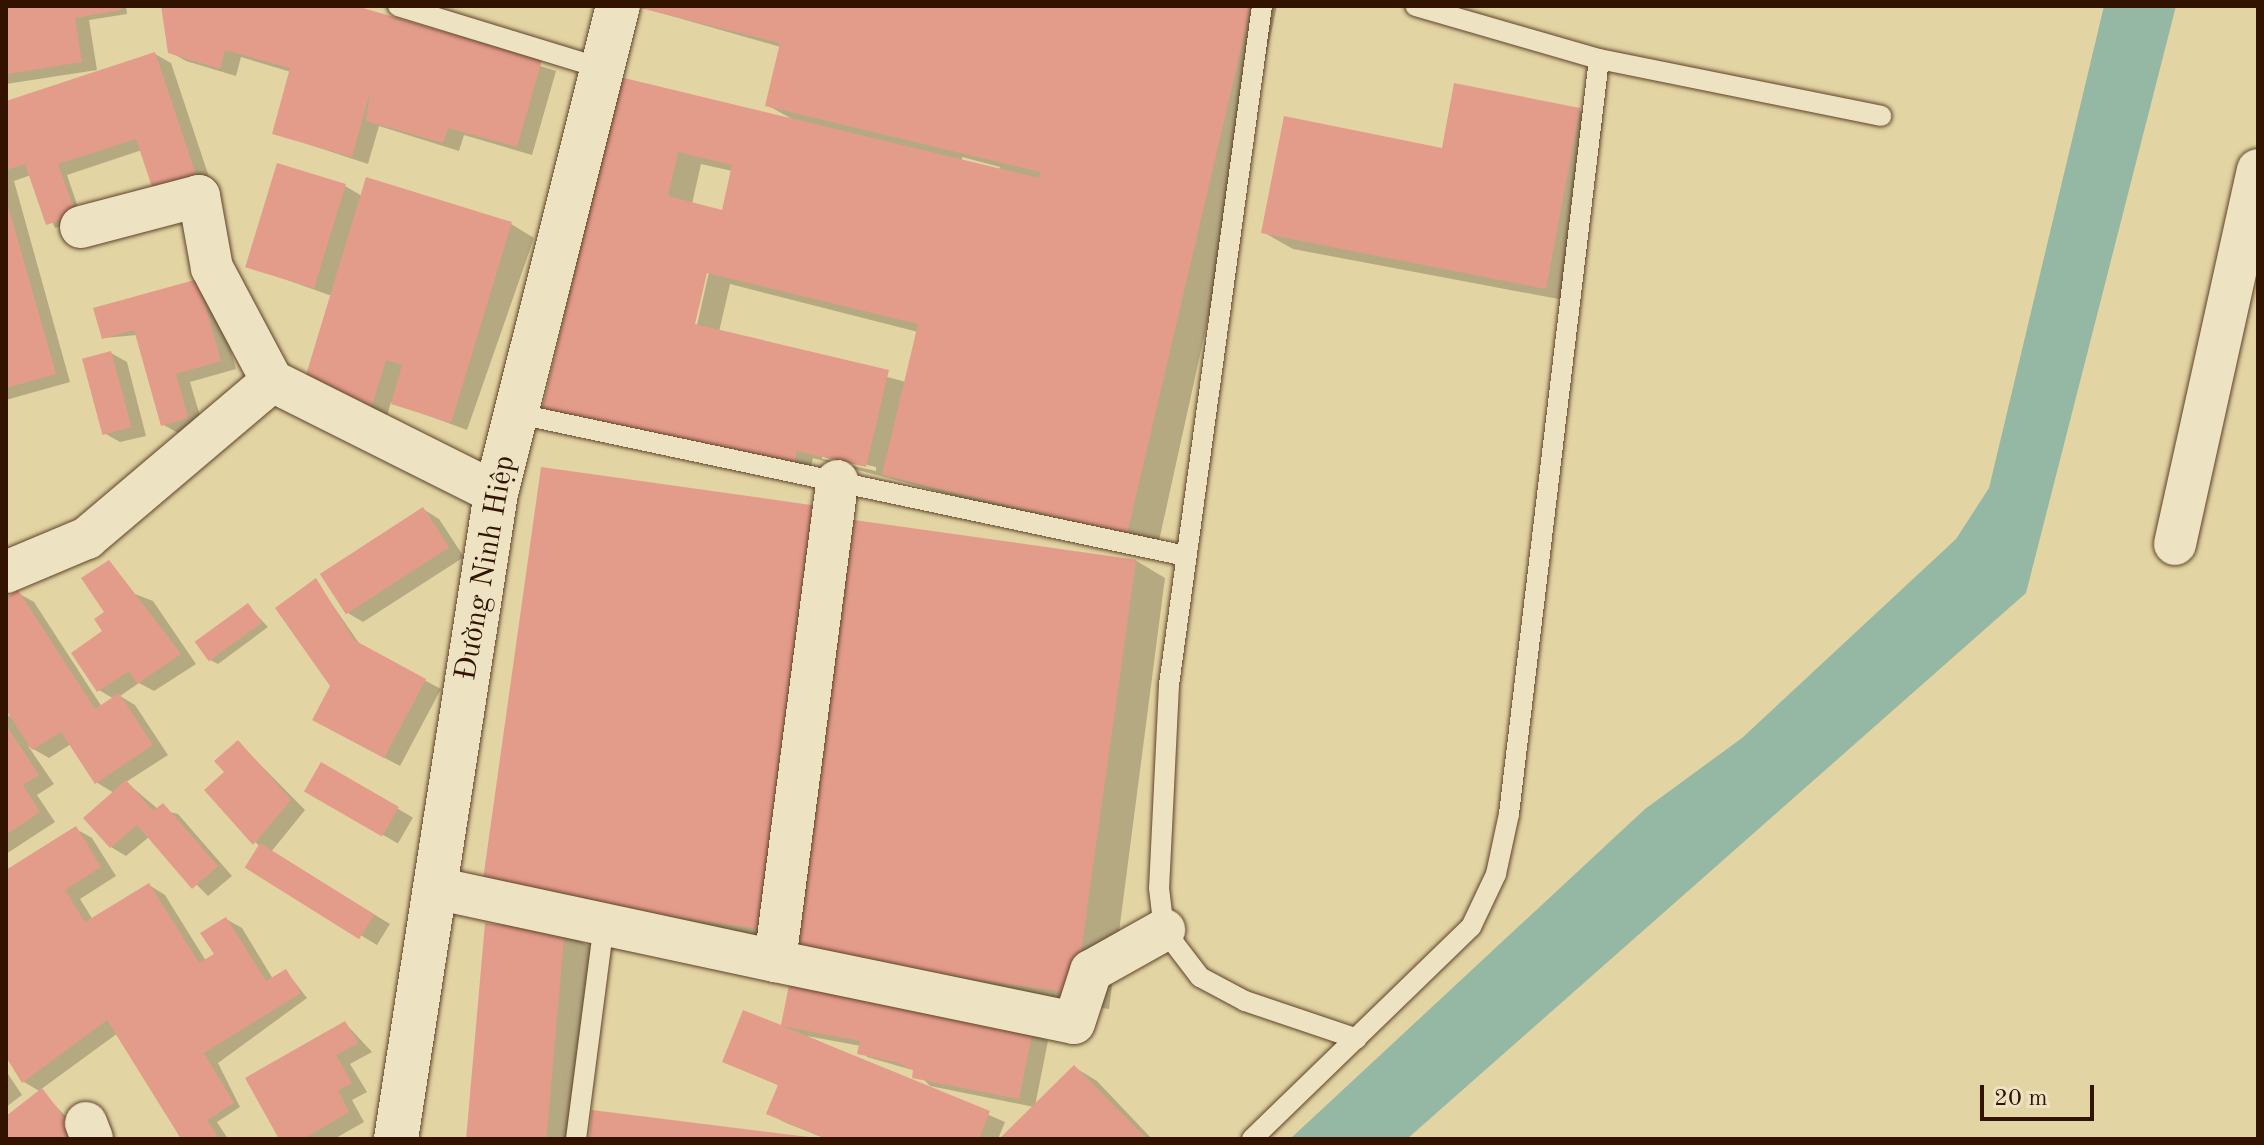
<!DOCTYPE html>
<html>
<head>
<meta charset="utf-8">
<style>
	body { margin:0 }
	#map { position:relative; width:2264px; height:1145px; overflow:hidden; background:#e3d4a3; font-family:"Old Standard TT",serif }
	div>[style] { position:absolute }
	.water>* { inset:0; background:#95b8a5 }
	.shadow>* { inset:0; background:#0003; transform-origin:0 0 }
	.building>* { inset:0; background:#e49c8a; transform-origin:0 0 }
	.roads { filter:drop-shadow(0 0 2px #5e4329) drop-shadow(0 0 2px #5e4329) }
	.service>* { height:20px; margin:-10px; padding:0 10px; transform-origin:10px; border-radius:10px; background:#ede3c3 }
	.minor>* { height:42px; margin:-21px; padding:0 21px; transform-origin:21px; border-radius:21px; background:#ede3c3 }
	.secondary>* { height:44px; margin:-22px; padding:0 22px; transform-origin:22px; border-radius:22px; background:#ede3c3 }
	span { translate:-50% -50%; white-space:nowrap; text-align:center; line-height:1.15; -webkit-text-stroke:6px #ede3c3; paint-order:stroke }
	.street-label { font-size:30px; color:#311300 }
	.frame { position:absolute; inset:0; border:8px solid #311300; pointer-events:none }
	.scale { position:absolute; left:1980px; top:1085px; width:114px; height:36px; box-sizing:border-box; border:4px solid #311300; border-top:0; padding-left:10px; font-size:24px; line-height:28px; white-space:nowrap; color:#311300; -webkit-text-stroke:6px #ede3c3; paint-order:stroke }
</style>
</head>
<body>
<div id="map">
	<div class="water">
		<i style="clip-path:polygon(2104px 6px,2176px 6px,2026px 593px,1407px 1139px,1290px 1139px,1645px 809px,1742px 738px,1956px 539px,1989px 488px)"></i>
	</div>
	<div class="shadow">
		<i style="clip-path:polygon(6px 6px,126px 6px,127px 14px,89px 20px,97px 70px,6px 84px)"></i>
		<i style="clip-path:polygon(163px 6px,349px 6px,556px 71px,532px 155px,464px 135px,459px 151px,379px 126px,368px 164px,274px 133px,291px 72px,241px 57px,236px 76px,186px 61px,170px 52px)"></i>
		<i style="clip-path:polygon(evenodd,636px 6px,1277px 6px,1157px 550px,813px 458px,808px 478px,676px 446px,621px 80px,792px 119px,767px 105px,781px 47px,636px 6px,962px 157px,1000px 167px,999px 170px,962px 161px,962px 157px,636px 6px,701px 164px,732px 171px,723px 212px,692px 204px,701px 164px,636px 6px,715px 231px,718px 232px,695px 334px,691px 333px,715px 231px,636px 6px,730px 284px,918px 332px,906px 382px,719px 332px,730px 284px,636px 6px,822px 454px,876px 467px,876px 471px,822px 459px,822px 454px)"></i>
		<i style="clip-path:polygon(155px 54px,171px 63px,216px 198px,142px 150px,67px 175px,82px 219px,55px 228px,31px 175px,14px 181px,70px 382px,6px 400px,6px 103px)"></i>
		<i style="clip-path:polygon(1579px 110px,1603px 123px,1569px 301px,1293px 249px,1263px 232px,1444px 150px)"></i>
		<i style="clip-path:polygon(345px 186px,362px 196px,511px 224px,534px 238px,467px 430px,391px 402px,383px 430px,361px 423px,332px 296px,248px 266px)"></i>
		<i style="clip-path:polygon(214px 290px,236px 369px,190px 382px,203px 426px,178px 433px,162px 424px,137px 335px,104px 338px,96px 309px)"></i>
		<i style="clip-path:polygon(111px 353px,127px 362px,146px 436px,120px 442px,104px 433px)"></i>
		<i style="clip-path:polygon(423px 509px,439px 519px,464px 557px,363px 622px,348px 613px)"></i>
		<i style="clip-path:polygon(849px 523px,1135px 560px,1165px 578px,1109px 1009px,822px 970px,517px 906px)"></i>
		<i style="clip-path:polygon(109px 562px,135px 594px,153px 601px,196px 664px,154px 691px,139px 683px,120px 696px,135px 705px,168px 755px,126px 782px,158px 809px,178px 814px,232px 876px,208px 896px,149px 837px,126px 856px,111px 847px,114px 793px,96px 782px,71px 744px,49px 758px,28px 746px,54px 784px,37px 795px,55px 822px,6px 854px,6px 714px,14px 719px,6px 707px,6px 601px,18px 593px,34px 602px,102px 707px,114px 699px,99px 690px)"></i>
		<i style="clip-path:polygon(316px 581px,361px 646px,441px 689px,400px 766px,330px 729px,333px 686px)"></i>
		<i style="clip-path:polygon(248px 606px,268px 627px,218px 664px,210px 660px)"></i>
		<i style="clip-path:polygon(238px 742px,305px 810px,271px 852px,390px 924px,377px 945px,247px 867px,260px 847px,207px 790px,227px 772px)"></i>
		<i style="left:322px;top:765px;width:105px;height:30px;rotate:30deg"></i>
		<i style="clip-path:polygon(76px 829px,92px 838px,116px 876px,80px 899px,93px 920px,149px 885px,165px 895px,206px 961px,216px 955px,226px 919px,242px 928px,273px 979px,286px 971px,307px 998px,218px 1063px,240px 1107px,217px 1122px,228px 1139px,183px 1139px,118px 1033px,40px 1090px,88px 1139px,6px 1139px,6px 1119px,41px 1092px,24px 1082px,6px 1053px,6px 872px)"></i>
		<i style="clip-path:polygon(564px 932px,594px 949px,578px 1139px,469px 1139px)"></i>
		<i style="clip-path:polygon(792px 982px,1032px 1032px,1048px 1041px,1035px 1106px,1074px 1067px,1097px 1081px,1152px 1139px,1002px 1139px,1034px 1107px,930px 1086px,916px 1071px,867px 1057px,861px 1046px,807px 1036px,1005px 1122px,998px 1139px,826px 1139px,784px 1122px,768px 1113px,780px 1086px,724px 1061px,782px 1028px)"></i>
		<i style="clip-path:polygon(345px 1023px,372px 1052px,350px 1064px,367px 1092px,352px 1100px,364px 1122px,334px 1139px,282px 1139px)"></i>
		<i style="clip-path:polygon(6px 1071px,22px 1095px,6px 1107px)"></i>
	</div>
	<div class="building">
		<i style="clip-path:polygon(6px 6px,120px 6px,121px 10px,75px 18px,82px 62px,6px 74px)"></i>
		<i style="clip-path:polygon(161px 6px,356px 6px,542px 60px,517px 147px,448px 128px,443px 143px,366px 121px,370px 92px,352px 157px,272px 134px,290px 68px,225px 50px,220px 69px,168px 53px)"></i>
		<i style="clip-path:polygon(evenodd,632px 6px,1251px 6px,1127px 534px,882px 475px,918px 324px,707px 273px,695px 324px,889px 370px,866px 467px,797px 451px,793px 470px,542px 410px,620px 77px,1039px 178px,1040px 172px,765px 106px,780px 43px,632px 6px,678px 152px,732px 165px,722px 210px,668px 196px,678px 152px)"></i>
		<i style="clip-path:polygon(155px 52px,201px 190px,158px 205px,136px 139px,58px 164px,76px 215px,46px 225px,25px 164px,6px 170px,6px 101px)"></i>
		<i style="clip-path:polygon(1454px 83px,1580px 108px,1546px 289px,1261px 233px,1284px 116px,1442px 148px)"></i>
		<i style="left:277px;top:163px;width:72px;height:109px;rotate:17deg"></i>
		<i style="clip-path:polygon(366px 177px,512px 222px,451px 423px,391px 404px,402px 365px,386px 360px,367px 422px,303px 385px)"></i>
		<i style="clip-path:polygon(6px 199px,56px 374px,6px 388px)"></i>
		<i style="clip-path:polygon(198px 279px,221px 361px,176px 374px,188px 418px,161px 426px,134px 330px,102px 339px,93px 308px)"></i>
		<i style="left:111px;top:351px;width:79px;height:30px;rotate:75deg"></i>
		<i style="left:541px;top:467px;width:285px;height:427px;rotate:8deg"></i>
		<i style="left:423px;top:507px;width:48px;height:123px;rotate:57deg"></i>
		<i style="left:847px;top:519px;width:292px;height:438px;rotate:8deg"></i>
		<i style="clip-path:polygon(109px 560px,181px 654px,137px 684px,129px 671px,97px 692px,71px 653px,102px 631px,94px 619px,104px 612px,81px 578px)"></i>
		<i style="clip-path:polygon(316px 578px,354px 640px,426px 679px,384px 758px,312px 720px,330px 686px,275px 608px)"></i>
		<i style="clip-path:polygon(18px 590px,95px 709px,119px 693px,153px 745px,95px 784px,61px 732px,32px 750px,6px 710px,6px 598px)"></i>
		<i style="left:248px;top:603px;width:24px;height:66px;rotate:54deg"></i>
		<i style="clip-path:polygon(6px 725px,39px 775px,23px 785px,40px 812px,6px 835px)"></i>
		<i style="clip-path:polygon(238px 740px,291px 800px,253px 845px,204px 790px,224px 772px,214px 761px)"></i>
		<i style="left:321px;top:762px;width:90px;height:34px;rotate:30deg"></i>
		<i style="clip-path:polygon(126px 780px,153px 811px,163px 803px,218px 866px,192px 889px,137px 825px,110px 848px,83px 818px)"></i>
		<i style="clip-path:polygon(76px 826px,101px 867px,65px 890px,85px 922px,149px 883px,199px 963px,214px 954px,200px 933px,226px 917px,266px 981px,286px 969px,301px 993px,204px 1053px,234px 1103px,207px 1120px,219px 1139px,181px 1139px,107px 1020px,22px 1083px,6px 1057px,6px 870px)"></i>
		<i style="left:260px;top:843px;width:135px;height:29px;rotate:32deg"></i>
		<i style="left:485px;top:923px;width:80px;height:217px;rotate:5deg"></i>
		<i style="clip-path:polygon(790px 980px,1033px 1030px,1019px 1099px,912px 1078px,913px 1070px,896px 1062px,857px 1054px,860px 1041px,782px 1026px,990px 1111px,979px 1139px,827px 1139px,766px 1114px,778px 1085px,722px 1062px,743px 1010px,781px 1025px)"></i>
		<i style="clip-path:polygon(345px 1021px,358px 1043px,336px 1055px,352px 1083px,338px 1091px,349px 1112px,303px 1139px,279px 1139px,245px 1078px)"></i>
		<i style="clip-path:polygon(1074px 1065px,1147px 1139px,999px 1139px)"></i>
		<i style="clip-path:polygon(42px 1088px,81px 1139px,6px 1139px,6px 1116px)"></i>
		<i style="clip-path:polygon(592px 1110px,809px 1137px,809px 1139px,589px 1139px)"></i>
	</div>
	<div class="roads">
		<div class="service">
			<i style="left:398px;top:6px;width:219px;rotate:17deg"></i>
			<i style="left:1262px;top:6px;width:685px;rotate:97.8deg"></i>
			<i style="left:1169px;top:685px;width:203px;rotate:92.8deg"></i>
			<i style="left:1159px;top:888px;width:42px;rotate:83.2deg"></i>
			<i style="left:1164px;top:930px;width:59px;rotate:52.5deg"></i>
			<i style="left:1200px;top:977px;width:51px;rotate:28.1deg"></i>
			<i style="left:1245px;top:1001px;width:118px;rotate:18.7deg"></i>
			<i style="left:1599px;top:59px;width:288px;rotate:11.4deg"></i>
			<i style="left:514px;top:413px;width:687px;rotate:12.01deg"></i>
			<i style="left:576px;top:1139px;width:218px;rotate:-82.6deg"></i>
			<i style="left:1252px;top:1139px;width:305px;rotate:-44.1deg"></i>
			<i style="left:1471px;top:927px;width:59px;rotate:-64.7deg"></i>
			<i style="left:1496px;top:874px;width:61px;rotate:-77.8deg"></i>
			<i style="left:1509px;top:814px;width:760px;rotate:-83.2deg"></i>
			<i style="left:1599px;top:59px;width:191px;rotate:-163.9deg"></i>
		</div>
		<div class="minor">
			<i style="left:81px;top:227px;width:122px;rotate:-14.7deg"></i>
			<i style="left:199px;top:196px;width:73px;rotate:79.8deg"></i>
			<i style="left:212px;top:268px;width:128px;rotate:62deg"></i>
			<i style="left:272px;top:381px;width:250px;rotate:26.6deg"></i>
			<i style="left:2175px;top:544px;width:383px;rotate:-77.5deg"></i>
			<i style="left:6px;top:572px;width:88px;rotate:-22.8deg"></i>
			<i style="left:87px;top:538px;width:243px;rotate:-40.3deg"></i>
			<i style="left:435px;top:888px;width:348px;rotate:12.1deg"></i>
			<i style="left:775px;top:961px;width:484px;rotate:-82.6deg"></i>
			<i style="left:775px;top:961px;width:305px;rotate:11.7deg"></i>
			<i style="left:1074px;top:1023px;width:55px;rotate:-71.9deg"></i>
			<i style="left:1091px;top:971px;width:84px;rotate:-29.3deg"></i>
			<i style="left:86px;top:1123px;width:17px;rotate:69deg"></i>
		</div>
		<div class="secondary">
			<i style="left:396px;top:1139px;width:654px;rotate:-81.2deg"></i>
			<i style="left:496px;top:493px;width:502px;rotate:-75.94deg"></i>
		</div>
	</div>
	<div class="street-label">
		<span style="left:486px;top:568px;rotate:-80deg">Đường Ninh Hiệp</span>
	</div>
	<div class="frame"></div>
	<div class="scale">20 m</div>
</div>
</body>
</html>
